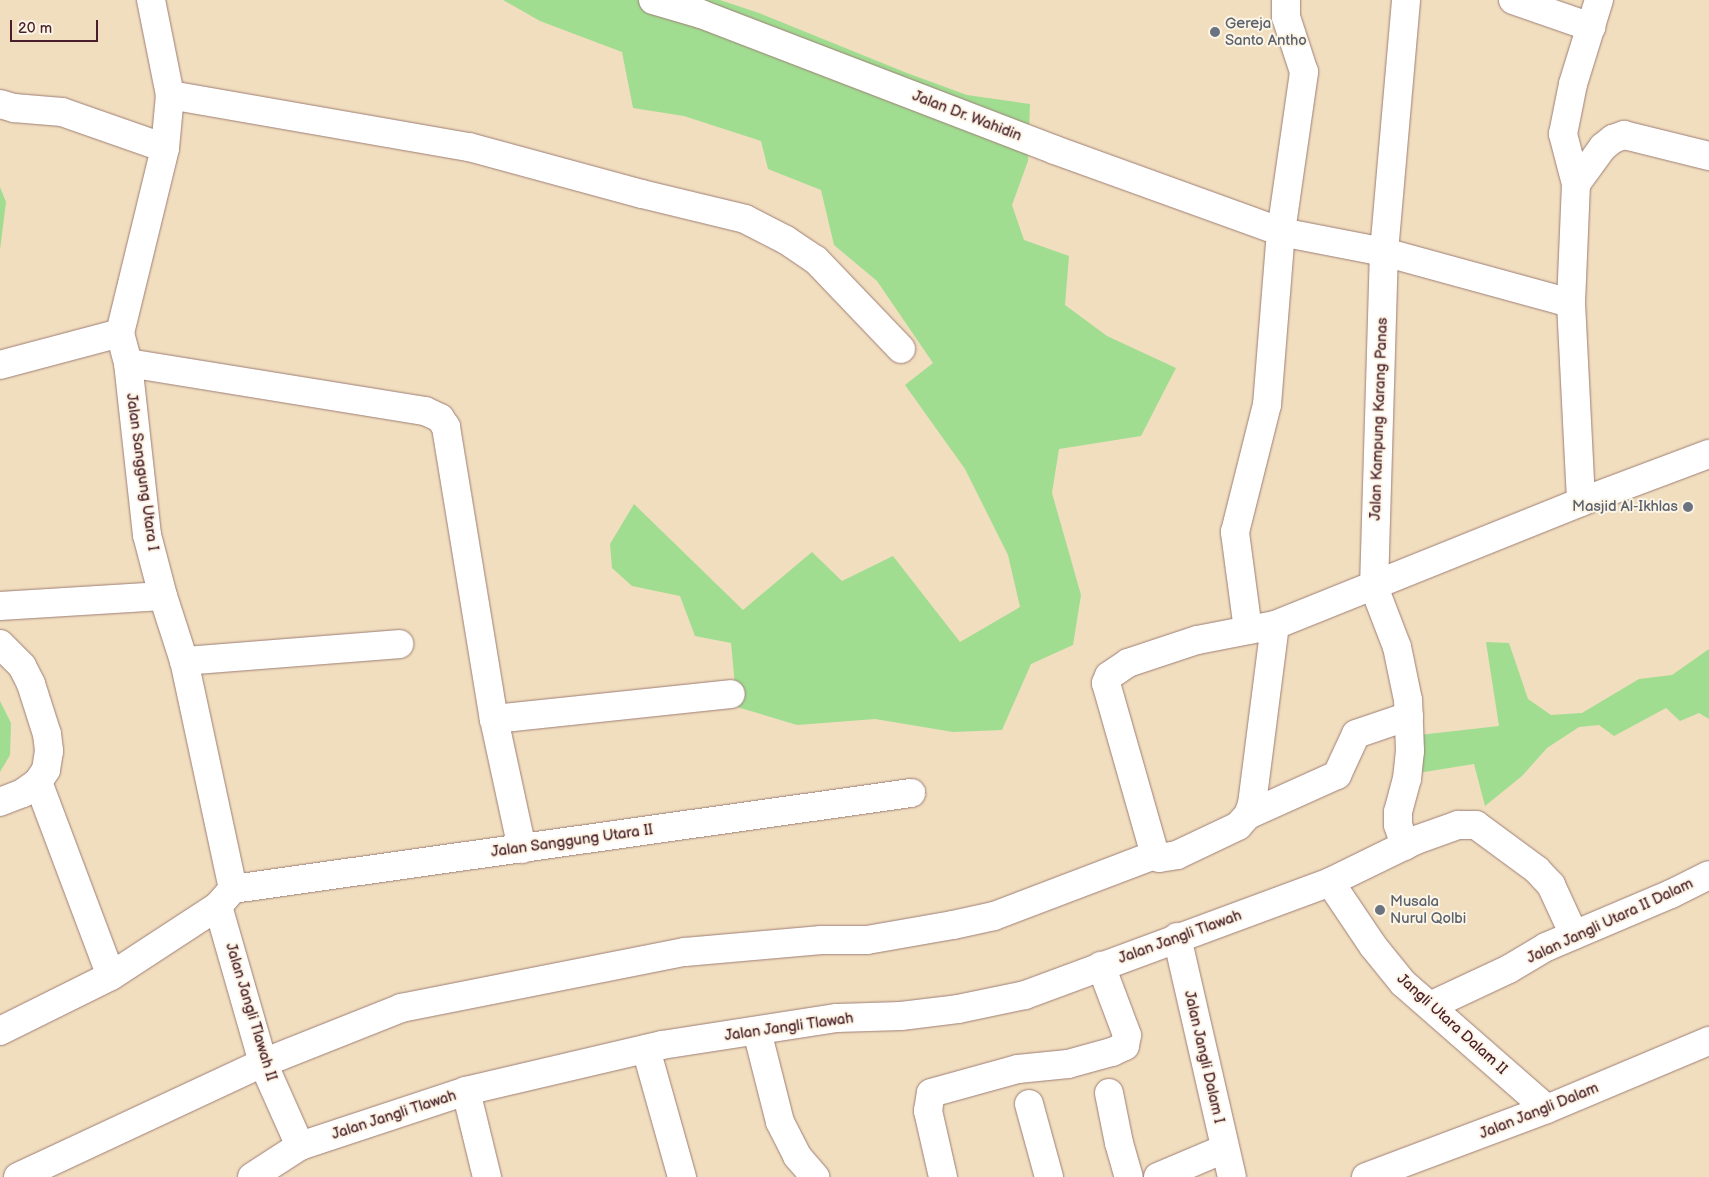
<!DOCTYPE html>
<html>
<head>
<meta charset="utf-8">
<style>
	body { margin:0 }
	#map { position:relative; width:1709px; height:1177px; overflow:hidden; background:#f1debf; font-family:"Balsamiq Sans",sans-serif }
	div>[style] { position:absolute }
	.green>* { inset:0; background:#a0dd91 }
	.roads { filter:drop-shadow(0 0 1px #9e7e75) drop-shadow(0 0 1px #9e7e75) }
	.minor>* { height:28px; margin:-14px; padding:0 14px; transform-origin:14px; border-radius:14px; background:#fff }
	.dots>* { width:14px; height:14px; translate:-50% -50%; box-sizing:border-box; border:2px solid #fcf5e5; border-radius:50% }
	span { translate:-50% -50%; white-space:nowrap; text-align:center; line-height:1.15; -webkit-text-stroke:4px #fcf5e5; paint-order:stroke }
	.worship-label { font-size:15px; color:#5b616d }
	.left { translate:0 -50%; text-align:left }
	.right { translate:-100% -50%; text-align:right }
	.street-label { font-size:15px; color:#4a1f2b }
	.scale { position:absolute; left:10px; top:20px; width:88px; height:22px; box-sizing:border-box; border:2px solid #4a1f2b; border-top:0; padding-left:6px; font-size:15px; line-height:18px; white-space:nowrap; color:#4a1f2b; -webkit-text-stroke:4px #fcf5e5; paint-order:stroke }
</style>
</head>
<body>
<div id="map">
	<div class="green">
		<i style="clip-path:polygon(503px 0,720px 0,759px 13px,907px 73px,967px 95px,1030px 104px,1028px 161px,1012px 205px,1024px 240px,1069px 256px,1065px 305px,1107px 336px,1176px 368px,1141px 436px,1059px 449px,1052px 493px,1081px 595px,1073px 645px,1031px 664px,1002px 730px,953px 732px,875px 719px,797px 725px,737px 707px,731px 643px,695px 636px,680px 596px,632px 586px,612px 568px,610px 544px,634px 504px,743px 610px,812px 552px,842px 581px,893px 556px,960px 642px,1020px 607px,1008px 555px,965px 469px,905px 385px,933px 363px,877px 281px,834px 245px,821px 190px,768px 169px,761px 141px,684px 116px,633px 108px,622px 52px,540px 21px)"></i>
		<i style="clip-path:polygon(0 187px,6px 202px,0 250px)"></i>
		<i style="clip-path:polygon(1486px 642px,1509px 643px,1528px 699px,1551px 715px,1582px 713px,1639px 679px,1672px 675px,1709px 649px,1709px 719px,1699px 713px,1680px 721px,1666px 708px,1614px 736px,1599px 725px,1579px 727px,1547px 748px,1522px 776px,1485px 806px,1474px 764px,1418px 773px,1419px 735px,1499px 726px)"></i>
		<i style="clip-path:polygon(0 701px,11px 723px,10px 755px,0 772px)"></i>
	</div>
	<div class="roads">
		<div class="minor">
			<i style="left:653px;top:0;width:50px;rotate:16.3deg"></i>
			<i style="left:701px;top:14px;width:379px;rotate:21deg"></i>
			<i style="left:1055px;top:150px;width:240px;rotate:19.9deg"></i>
			<i style="left:1281px;top:232px;width:105px;rotate:11deg"></i>
			<i style="left:1384px;top:252px;width:194px;rotate:15.3deg"></i>
			<i style="left:1571px;top:303px;width:119px;rotate:-87.6deg"></i>
			<i style="left:1576px;top:184px;width:46px;rotate:-53.9deg"></i>
			<i style="left:1603px;top:147px;width:13px;rotate:-39deg"></i>
			<i style="left:1613px;top:139px;width:12px;rotate:-20deg"></i>
			<i style="left:1624px;top:135px;width:88px;rotate:13.9deg"></i>
			<i style="left:1513px;top:0;width:83px;rotate:19.1deg"></i>
			<i style="left:170px;top:95px;width:303px;rotate:9.9deg"></i>
			<i style="left:469px;top:147px;width:179px;rotate:15.2deg"></i>
			<i style="left:642px;top:194px;width:106px;rotate:13.6deg"></i>
			<i style="left:745px;top:219px;width:46px;rotate:27.1deg"></i>
			<i style="left:786px;top:240px;width:36px;rotate:34deg"></i>
			<i style="left:816px;top:260px;width:123px;rotate:46.3deg"></i>
			<i style="left:0;top:104px;width:15px;rotate:16deg"></i>
			<i style="left:14px;top:108px;width:48px;rotate:4.8deg"></i>
			<i style="left:62px;top:112px;width:109px;rotate:19.3deg"></i>
			<i style="left:1576px;top:184px;width:52px;rotate:-104.6deg"></i>
			<i style="left:1563px;top:134px;width:51px;rotate:-78.7deg"></i>
			<i style="left:1573px;top:84px;width:88px;rotate:-72.8deg"></i>
			<i style="left:1571px;top:303px;width:199px;rotate:87.1deg"></i>
			<i style="left:128px;top:363px;width:301px;rotate:9.2deg"></i>
			<i style="left:425px;top:411px;width:17px;rotate:25deg"></i>
			<i style="left:440px;top:418px;width:11px;rotate:56deg"></i>
			<i style="left:446px;top:427px;width:296px;rotate:80.7deg"></i>
			<i style="left:494px;top:719px;width:133px;rotate:77.8deg"></i>
			<i style="left:0;top:365px;width:124px;rotate:-14.9deg"></i>
			<i style="left:0;top:606px;width:163px;rotate:-3.5deg"></i>
			<i style="left:1275px;top:625px;width:79px;rotate:169.1deg"></i>
			<i style="left:1197px;top:640px;width:73px;rotate:161.6deg"></i>
			<i style="left:1128px;top:663px;width:23px;rotate:146deg"></i>
			<i style="left:1109px;top:676px;width:8px;rotate:113deg"></i>
			<i style="left:1106px;top:683px;width:179px;rotate:74.1deg"></i>
			<i style="left:1155px;top:855px;width:5px;rotate:37deg"></i>
			<i style="left:1159px;top:858px;width:18px;rotate:-9deg"></i>
			<i style="left:1177px;top:855px;width:68px;rotate:-25.4deg"></i>
			<i style="left:1238px;top:826px;width:15px;rotate:-48deg"></i>
			<i style="left:1248px;top:815px;width:12px;rotate:-70deg"></i>
			<i style="left:1252px;top:804px;width:180px;rotate:-82.7deg"></i>
			<i style="left:1275px;top:625px;width:330px;rotate:-21.9deg"></i>
			<i style="left:1581px;top:502px;width:137px;rotate:-20.6deg"></i>
			<i style="left:1248px;top:630px;width:99px;rotate:-97.6deg"></i>
			<i style="left:1235px;top:532px;width:131px;rotate:-75.9deg"></i>
			<i style="left:1267px;top:405px;width:174px;rotate:-85.4deg"></i>
			<i style="left:1281px;top:232px;width:162px;rotate:-81.8deg"></i>
			<i style="left:1304px;top:72px;width:58px;rotate:-108.1deg"></i>
			<i style="left:1286px;top:17px;width:17px;rotate:-90deg"></i>
			<i style="left:0;top:644px;width:31px;rotate:45deg"></i>
			<i style="left:22px;top:666px;width:20px;rotate:63deg"></i>
			<i style="left:31px;top:684px;width:52px;rotate:72.3deg"></i>
			<i style="left:47px;top:734px;width:17px;rotate:83deg"></i>
			<i style="left:49px;top:751px;width:19px;rotate:99deg"></i>
			<i style="left:46px;top:770px;width:14px;rotate:124deg"></i>
			<i style="left:38px;top:782px;width:19px;rotate:144deg"></i>
			<i style="left:23px;top:793px;width:25px;rotate:159deg"></i>
			<i style="left:184px;top:661px;width:216px;rotate:-4.5deg"></i>
			<i style="left:494px;top:719px;width:238px;rotate:-6deg"></i>
			<i style="left:38px;top:782px;width:207px;rotate:69.4deg"></i>
			<i style="left:1248px;top:815px;width:98px;rotate:-24.2deg"></i>
			<i style="left:1337px;top:775px;width:45px;rotate:-65.1deg"></i>
			<i style="left:1356px;top:734px;width:56px;rotate:-18.8deg"></i>
			<i style="left:1405px;top:846px;width:22px;rotate:-108deg"></i>
			<i style="left:1398px;top:825px;width:13px;rotate:-90deg"></i>
			<i style="left:1398px;top:812px;width:34px;rotate:-75deg"></i>
			<i style="left:1407px;top:779px;width:28px;rotate:-84deg"></i>
			<i style="left:1410px;top:751px;width:51px;rotate:-92.2deg"></i>
			<i style="left:1408px;top:700px;width:54px;rotate:-101.7deg"></i>
			<i style="left:1397px;top:647px;width:64px;rotate:-111deg"></i>
			<i style="left:1374px;top:587px;width:335px;rotate:-88.3deg"></i>
			<i style="left:1384px;top:252px;width:253px;rotate:-85deg"></i>
			<i style="left:1330px;top:882px;width:77px;rotate:56.1deg"></i>
			<i style="left:1373px;top:946px;width:48px;rotate:51deg"></i>
			<i style="left:1403px;top:983px;width:191px;rotate:41.2deg"></i>
			<i style="left:233px;top:889px;width:685px;rotate:-8.06deg"></i>
			<i style="left:218px;top:906px;width:163px;rotate:74deg"></i>
			<i style="left:263px;top:1063px;width:91px;rotate:66deg"></i>
			<i style="left:1177px;top:937px;width:246px;rotate:77.1deg"></i>
			<i style="left:1430px;top:1006px;width:87px;rotate:-25.1deg"></i>
			<i style="left:1509px;top:969px;width:43px;rotate:-30.7deg"></i>
			<i style="left:1546px;top:947px;width:136px;rotate:-23deg"></i>
			<i style="left:1671px;top:894px;width:42px;rotate:-26.6deg"></i>
			<i style="left:0;top:1031px;width:124px;rotate:-26.4deg"></i>
			<i style="left:111px;top:976px;width:128px;rotate:-33.2deg"></i>
			<i style="left:218px;top:906px;width:23px;rotate:-49deg"></i>
			<i style="left:233px;top:889px;width:233px;rotate:-102.1deg"></i>
			<i style="left:184px;top:661px;width:68px;rotate:-107.9deg"></i>
			<i style="left:163px;top:596px;width:63px;rotate:-104.7deg"></i>
			<i style="left:147px;top:535px;width:173px;rotate:-96.3deg"></i>
			<i style="left:128px;top:363px;width:31px;rotate:-105deg"></i>
			<i style="left:120px;top:333px;width:190px;rotate:-76.3deg"></i>
			<i style="left:165px;top:148px;width:53px;rotate:-84.6deg"></i>
			<i style="left:170px;top:95px;width:97px;rotate:-101.3deg"></i>
			<i style="left:757px;top:1031px;width:94px;rotate:75.8deg"></i>
			<i style="left:780px;top:1122px;width:38px;rotate:63deg"></i>
			<i style="left:797px;top:1156px;width:28px;rotate:49deg"></i>
			<i style="left:646px;top:1049px;width:133px;rotate:74.3deg"></i>
			<i style="left:466px;top:1091px;width:89px;rotate:76.3deg"></i>
			<i style="left:1109px;top:1093px;width:51px;rotate:78.7deg"></i>
			<i style="left:1119px;top:1143px;width:35px;rotate:74deg"></i>
			<i style="left:1029px;top:1104px;width:76px;rotate:74.7deg"></i>
			<i style="left:18px;top:1177px;width:270px;rotate:-25deg"></i>
			<i style="left:263px;top:1063px;width:149px;rotate:-21.7deg"></i>
			<i style="left:401px;top:1008px;width:289px;rotate:-11.2deg"></i>
			<i style="left:685px;top:952px;width:137px;rotate:-5deg"></i>
			<i style="left:821px;top:940px;width:46px"></i>
			<i style="left:867px;top:940px;width:87px;rotate:-9.9deg"></i>
			<i style="left:953px;top:925px;width:42px;rotate:-12.4deg"></i>
			<i style="left:994px;top:916px;width:172px;rotate:-20.8deg"></i>
			<i style="left:252px;top:1177px;width:57px;rotate:-32.9deg"></i>
			<i style="left:300px;top:1146px;width:175px;rotate:-18.3deg"></i>
			<i style="left:466px;top:1091px;width:201px;rotate:-13.2deg"></i>
			<i style="left:662px;top:1045px;width:177px;rotate:-8.8deg"></i>
			<i style="left:837px;top:1018px;width:64px;rotate:-1.8deg"></i>
			<i style="left:901px;top:1016px;width:57px;rotate:-7deg"></i>
			<i style="left:958px;top:1009px;width:68px;rotate:-11.8deg"></i>
			<i style="left:1025px;top:995px;width:325px;rotate:-20.3deg"></i>
			<i style="left:1330px;top:882px;width:96px;rotate:-26deg"></i>
			<i style="left:1416px;top:840px;width:45px;rotate:-19.7deg"></i>
			<i style="left:1458px;top:825px;width:18px"></i>
			<i style="left:1476px;top:825px;width:76px;rotate:36.4deg"></i>
			<i style="left:1537px;top:870px;width:21px;rotate:47deg"></i>
			<i style="left:1551px;top:885px;width:55px;rotate:65.3deg"></i>
			<i style="left:943px;top:1177px;width:68px;rotate:-102.8deg"></i>
			<i style="left:928px;top:1111px;width:18px;rotate:-81deg"></i>
			<i style="left:931px;top:1093px;width:90px;rotate:-15.4deg"></i>
			<i style="left:1018px;top:1069px;width:50px;rotate:-5.7deg"></i>
			<i style="left:1068px;top:1064px;width:46px;rotate:-15.3deg"></i>
			<i style="left:1112px;top:1052px;width:14px;rotate:-25deg"></i>
			<i style="left:1125px;top:1046px;width:11px;rotate:-80deg"></i>
			<i style="left:1127px;top:1035px;width:74px;rotate:-110.6deg"></i>
			<i style="left:1158px;top:1177px;width:72px;rotate:-23deg"></i>
			<i style="left:1366px;top:1177px;width:193px;rotate:-20.6deg"></i>
			<i style="left:1547px;top:1109px;width:176px;rotate:-22.8deg"></i>
		</div>
	</div>
	<div class="dots">
		<i style="left:1215px;top:32px;background:#6b7280"></i>
		<i style="left:1688px;top:507px;background:#6b7280"></i>
		<i style="left:1380px;top:910px;background:#6b7280"></i>
	</div>
	<div class="worship-label">
		<span class="left" style="left:1225px;top:32px">Gereja<br>Santo Antho</span>
		<span class="right" style="left:1678px;top:507px">Masjid Al-Ikhlas</span>
		<span class="left" style="left:1390px;top:910px">Musala<br>Nurul Qolbi</span>
	</div>
	<div class="street-label">
		<span style="left:967px;top:116px;rotate:21deg">Jalan Dr. Wahidin</span>
		<span style="left:1379px;top:419px;rotate:-88deg">Jalan Kampung Karang Panas</span>
		<span style="left:142px;top:472px;rotate:82deg">Jalan Sanggung Utara I</span>
		<span style="left:572px;top:841px;rotate:-8deg">Jalan Sanggung Utara II</span>
		<span style="left:1610px;top:921px;rotate:-25deg">Jalan Jangli Utara II Dalam</span>
		<span style="left:1180px;top:937px;rotate:-20deg">Jalan Jangli Tlawah</span>
		<span style="left:251px;top:1012px;rotate:73deg">Jalan Jangli Tlawah II</span>
		<span style="left:1452px;top:1024px;rotate:42deg">Jangli Utara Dalam II</span>
		<span style="left:789px;top:1027px;rotate:-8deg">Jalan Jangli Tlawah</span>
		<span style="left:1204px;top:1057px;rotate:77deg">Jalan Jangli Dalam I</span>
		<span style="left:1539px;top:1111px;rotate:-22deg">Jalan Jangli Dalam</span>
		<span style="left:394px;top:1115px;rotate:-18deg">Jalan Jangli Tlawah</span>
	</div>
	<div class="scale">20 m</div>
</div>
</body>
</html>
